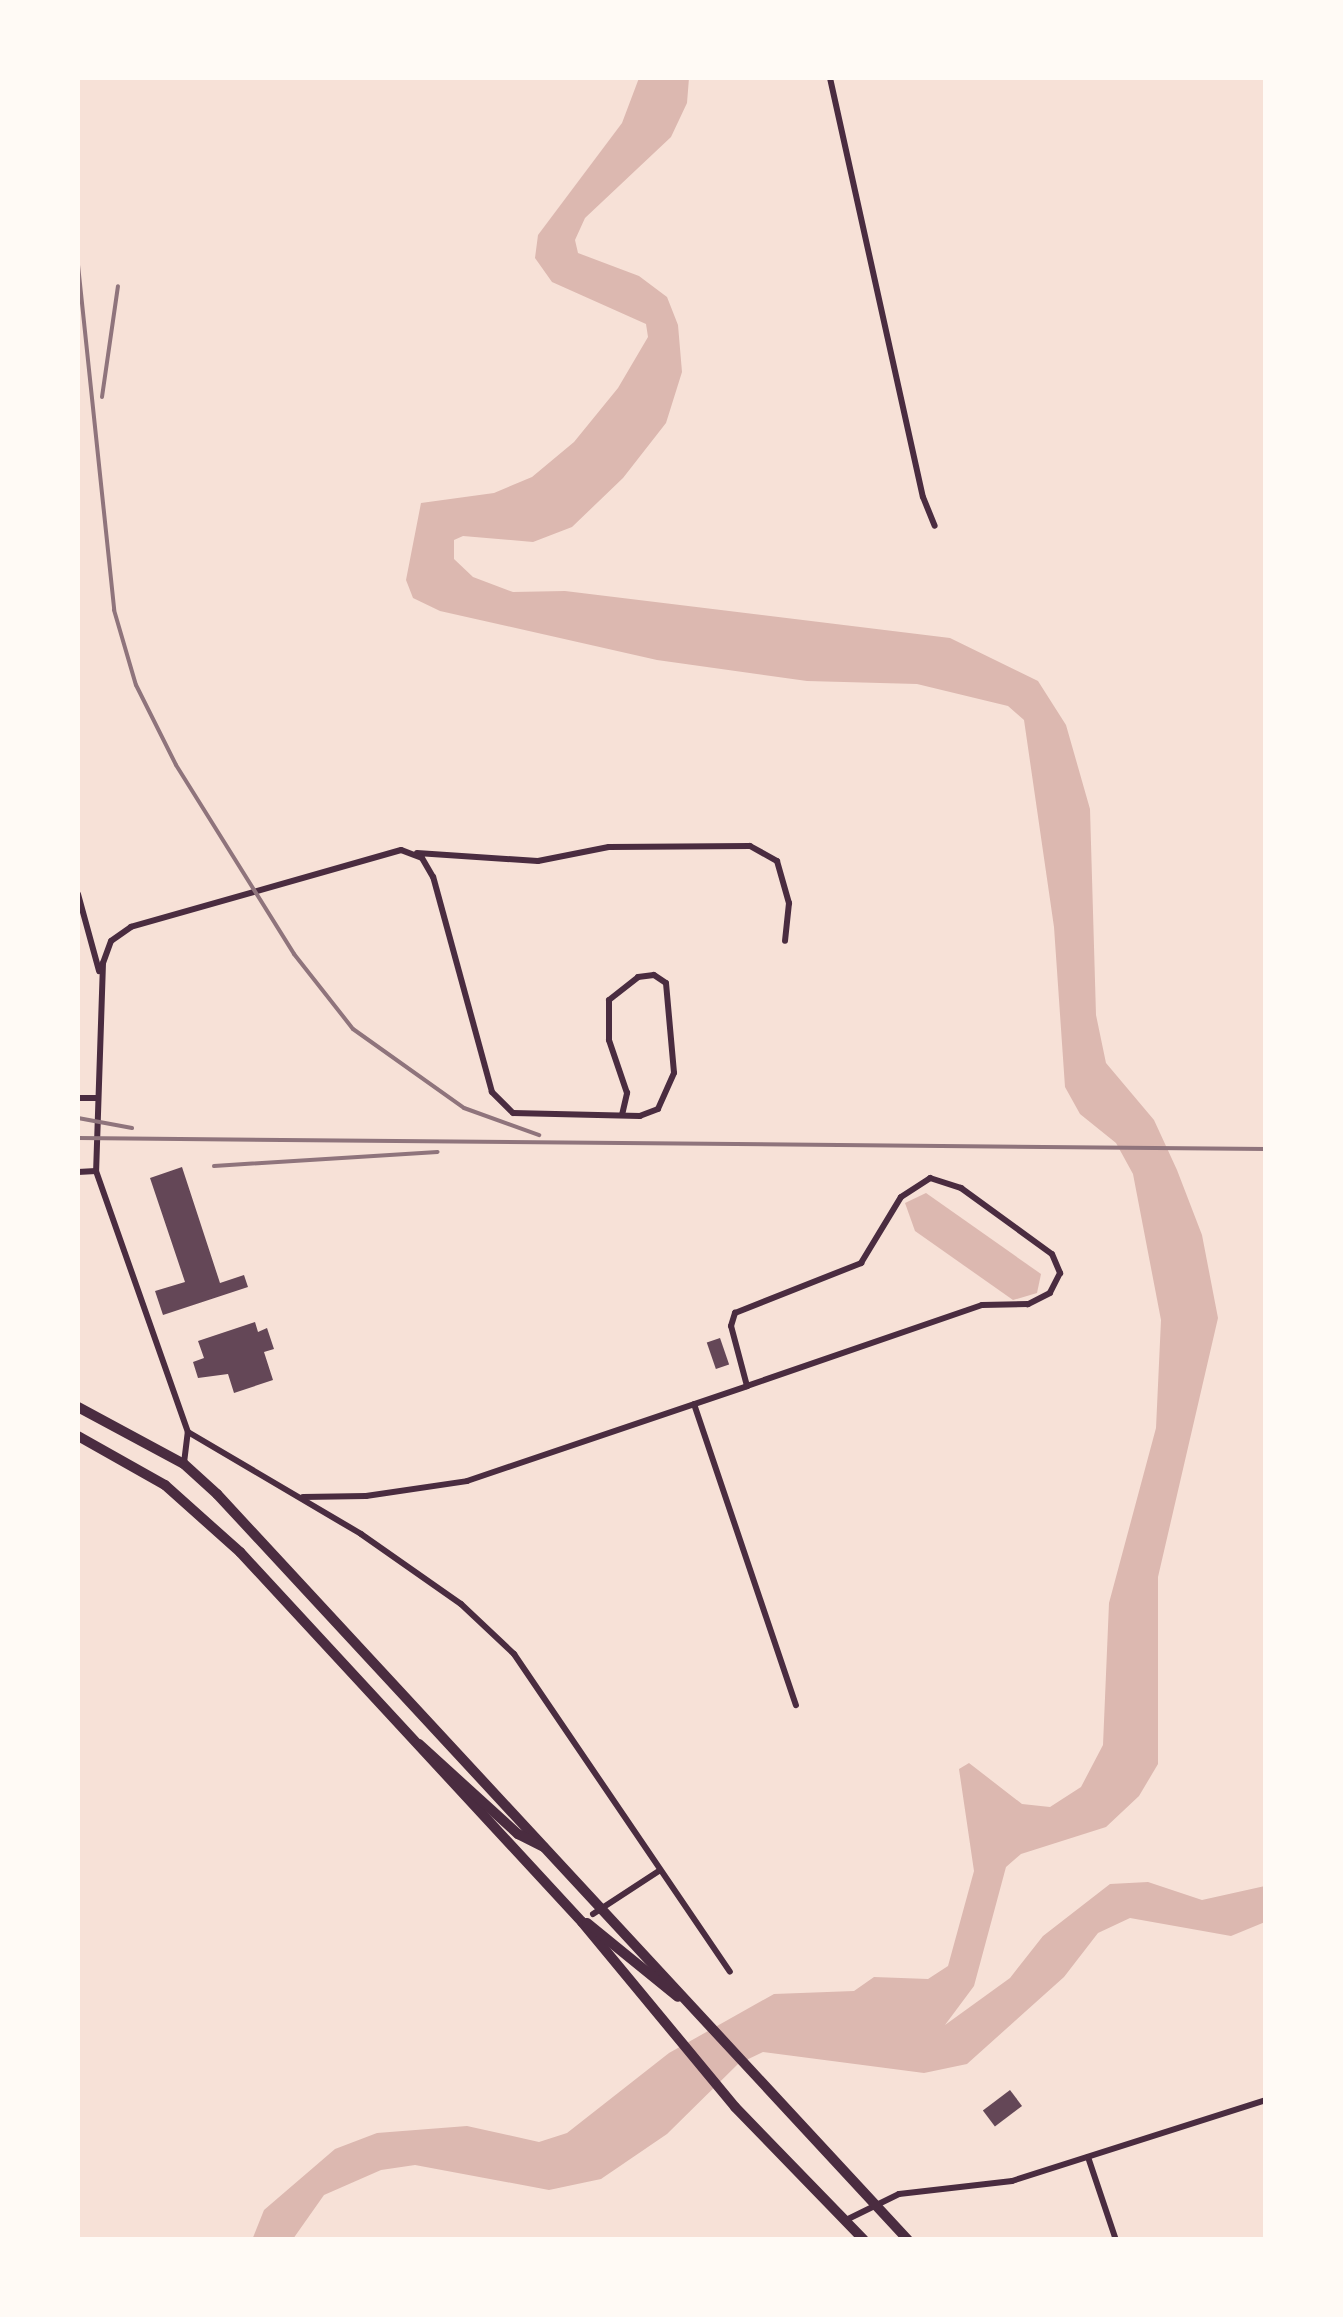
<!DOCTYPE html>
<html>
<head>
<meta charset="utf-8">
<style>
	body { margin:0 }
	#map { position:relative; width:1343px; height:2317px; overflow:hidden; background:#f7e1d7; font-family:Commissioner,sans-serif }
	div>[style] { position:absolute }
	.water>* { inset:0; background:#dcb8b0 }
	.building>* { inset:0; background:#644757; transform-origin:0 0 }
	.minor>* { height:6px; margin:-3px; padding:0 3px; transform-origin:3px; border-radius:3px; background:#4a2c40 }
	.trunk>* { height:10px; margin:-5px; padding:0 5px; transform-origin:5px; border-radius:5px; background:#4a2c40 }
	.rail>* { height:4px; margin:-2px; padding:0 2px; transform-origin:2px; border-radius:2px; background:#8f747c }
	span { translate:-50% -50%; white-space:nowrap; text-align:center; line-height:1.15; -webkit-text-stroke:8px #fffaf5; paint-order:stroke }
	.frame { position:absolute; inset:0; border:80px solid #fffaf5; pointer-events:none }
</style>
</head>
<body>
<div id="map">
	<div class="water">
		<i style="clip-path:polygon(639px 78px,689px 78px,687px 103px,671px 137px,585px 218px,575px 240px,578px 253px,639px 276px,667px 297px,678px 325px,682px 372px,666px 423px,623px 478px,572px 527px,533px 542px,463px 536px,454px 540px,454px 559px,473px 577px,513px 592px,565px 591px,950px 638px,1038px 681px,1066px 725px,1090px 809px,1096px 1015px,1106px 1063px,1154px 1120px,1177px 1170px,1202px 1235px,1218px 1318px,1158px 1577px,1158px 1764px,1139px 1796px,1106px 1827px,1021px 1854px,1006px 1867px,974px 1986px,945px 2025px,1010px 1978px,1043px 1936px,1110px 1884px,1148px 1882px,1202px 1900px,1265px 1886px,1265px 1922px,1231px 1936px,1130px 1918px,1098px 1933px,1064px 1977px,967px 2064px,924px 2073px,763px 2052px,738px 2064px,667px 2134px,601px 2179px,549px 2190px,415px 2165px,381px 2170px,324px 2195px,293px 2239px,252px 2240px,264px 2210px,335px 2149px,377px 2133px,467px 2126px,539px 2142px,567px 2133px,669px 2053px,774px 1994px,854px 1991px,874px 1977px,928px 1979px,948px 1966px,974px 1871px,959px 1769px,969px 1763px,1022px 1804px,1050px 1807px,1081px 1787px,1103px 1745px,1109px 1603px,1156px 1428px,1161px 1320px,1133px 1174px,1116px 1143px,1080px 1114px,1065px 1087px,1054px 927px,1024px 720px,1008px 706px,917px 684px,807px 681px,657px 660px,440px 611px,413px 598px,406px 580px,421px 503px,494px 493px,532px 477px,574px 442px,618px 388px,648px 337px,646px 324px,552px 282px,535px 258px,538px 235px,622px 123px)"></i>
		<i style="clip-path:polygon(926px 1193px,1041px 1274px,1037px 1293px,1013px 1300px,915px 1231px,905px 1203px)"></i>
	</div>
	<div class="building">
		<i style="clip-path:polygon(182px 1167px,220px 1283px,244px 1275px,248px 1287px,163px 1315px,155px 1291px,185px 1282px,150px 1178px)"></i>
		<i style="clip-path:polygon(255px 1322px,258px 1332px,267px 1328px,274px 1349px,264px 1352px,273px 1380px,234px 1393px,228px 1374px,198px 1378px,193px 1362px,204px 1358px,198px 1341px)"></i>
		<i style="left:720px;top:1338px;width:28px;height:14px;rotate:71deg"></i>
		<i style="left:1010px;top:2090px;width:20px;height:34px;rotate:53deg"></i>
	</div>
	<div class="minor">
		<i style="left:830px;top:78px;width:429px;rotate:77.5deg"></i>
		<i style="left:923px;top:497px;width:31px;rotate:68deg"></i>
		<i style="left:417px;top:853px;width:121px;rotate:3.8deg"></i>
		<i style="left:538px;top:861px;width:72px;rotate:-11.2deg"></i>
		<i style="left:609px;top:847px;width:141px;rotate:-0.4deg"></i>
		<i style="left:750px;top:846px;width:31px;rotate:29deg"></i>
		<i style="left:777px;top:861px;width:44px;rotate:74.1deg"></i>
		<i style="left:789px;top:903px;width:38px;rotate:96deg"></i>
		<i style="left:78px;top:894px;width:80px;rotate:74.7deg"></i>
		<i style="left:78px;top:1098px;width:19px"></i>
		<i style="left:622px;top:1115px;width:23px;rotate:-77deg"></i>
		<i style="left:627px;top:1093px;width:56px;rotate:-108.8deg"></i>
		<i style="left:609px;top:1040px;width:40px;rotate:-90deg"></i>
		<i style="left:609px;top:1000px;width:37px;rotate:-38deg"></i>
		<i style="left:638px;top:977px;width:16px;rotate:-7deg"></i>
		<i style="left:654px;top:975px;width:14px;rotate:34deg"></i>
		<i style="left:666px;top:983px;width:90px;rotate:84.9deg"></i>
		<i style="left:674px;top:1073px;width:39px;rotate:114deg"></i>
		<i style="left:658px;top:1109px;width:19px;rotate:159deg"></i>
		<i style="left:640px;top:1116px;width:127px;rotate:-178.6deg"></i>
		<i style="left:513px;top:1113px;width:30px;rotate:-135deg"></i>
		<i style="left:492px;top:1092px;width:223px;rotate:-105.3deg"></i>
		<i style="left:433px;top:877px;width:22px;rotate:-120deg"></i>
		<i style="left:422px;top:858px;width:22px;rotate:-159deg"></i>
		<i style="left:401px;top:850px;width:281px;rotate:164.1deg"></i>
		<i style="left:131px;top:927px;width:24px;rotate:145deg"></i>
		<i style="left:111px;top:941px;width:23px;rotate:110deg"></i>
		<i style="left:103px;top:963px;width:208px;rotate:91.9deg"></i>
		<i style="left:96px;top:1171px;width:277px;rotate:70.6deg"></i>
		<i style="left:188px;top:1432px;width:201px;rotate:30.5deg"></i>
		<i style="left:361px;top:1534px;width:122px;rotate:35deg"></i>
		<i style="left:461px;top:1604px;width:73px;rotate:43.3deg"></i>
		<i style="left:514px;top:1654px;width:384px;rotate:55.8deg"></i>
		<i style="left:78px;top:1172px;width:18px;rotate:-3deg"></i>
		<i style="left:930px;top:1178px;width:33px;rotate:18deg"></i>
		<i style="left:961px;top:1188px;width:112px;rotate:36deg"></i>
		<i style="left:1052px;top:1254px;width:21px;rotate:67deg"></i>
		<i style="left:1060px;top:1273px;width:22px;rotate:117deg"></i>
		<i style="left:1050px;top:1293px;width:25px;rotate:153deg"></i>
		<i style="left:1028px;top:1304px;width:46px;rotate:178.8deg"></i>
		<i style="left:982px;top:1305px;width:249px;rotate:161deg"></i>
		<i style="left:747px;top:1386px;width:62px;rotate:-104.9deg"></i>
		<i style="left:731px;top:1326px;width:14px;rotate:-73deg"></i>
		<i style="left:735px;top:1313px;width:136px;rotate:-21.6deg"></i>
		<i style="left:861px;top:1263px;width:77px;rotate:-58.8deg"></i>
		<i style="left:901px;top:1197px;width:35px;rotate:-33deg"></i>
		<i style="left:694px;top:1404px;width:318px;rotate:71.3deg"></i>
		<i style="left:184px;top:1463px;width:31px;rotate:-83deg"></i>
		<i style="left:303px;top:1497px;width:63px;rotate:-0.9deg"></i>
		<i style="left:366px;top:1496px;width:102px;rotate:-8.4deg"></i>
		<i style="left:467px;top:1481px;width:296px;rotate:-18.7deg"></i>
		<i style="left:593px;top:1914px;width:79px;rotate:-33.1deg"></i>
		<i style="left:1088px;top:2157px;width:88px;rotate:71.4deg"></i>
		<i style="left:846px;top:2220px;width:59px;rotate:-26.1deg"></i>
		<i style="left:899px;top:2194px;width:114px;rotate:-6.6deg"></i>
		<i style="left:1012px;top:2181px;width:267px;rotate:-17.7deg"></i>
	</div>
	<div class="trunk">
		<i style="left:78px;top:1407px;width:120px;rotate:28.3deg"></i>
		<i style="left:184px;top:1464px;width:45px;rotate:42.3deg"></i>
		<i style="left:217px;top:1494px;width:1017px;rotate:47.19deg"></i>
		<i style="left:78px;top:1436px;width:100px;rotate:29.4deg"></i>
		<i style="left:165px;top:1485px;width:101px;rotate:41.8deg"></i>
		<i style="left:240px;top:1552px;width:504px;rotate:47.25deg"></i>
		<i style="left:582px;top:1922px;width:240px;rotate:50.4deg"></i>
		<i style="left:735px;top:2107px;width:185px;rotate:45.9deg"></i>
		<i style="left:419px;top:1744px;width:134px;rotate:42.3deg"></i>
		<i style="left:518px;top:1834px;width:29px;rotate:27deg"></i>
		<i style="left:587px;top:1923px;width:117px;rotate:39.1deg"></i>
	</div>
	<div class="rail">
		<i style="left:78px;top:265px;width:347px;rotate:84deg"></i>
		<i style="left:114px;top:610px;width:78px;rotate:73.7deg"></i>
		<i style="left:136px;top:685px;width:89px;rotate:63.4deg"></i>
		<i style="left:176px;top:765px;width:223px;rotate:58deg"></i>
		<i style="left:294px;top:954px;width:95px;rotate:51.8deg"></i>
		<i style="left:353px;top:1029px;width:136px;rotate:35.4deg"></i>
		<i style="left:464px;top:1108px;width:80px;rotate:19.8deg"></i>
		<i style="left:102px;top:397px;width:112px;rotate:-81.8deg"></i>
		<i style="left:78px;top:1118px;width:55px;rotate:10.5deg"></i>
		<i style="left:78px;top:1138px;width:1188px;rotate:0.53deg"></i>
		<i style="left:214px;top:1166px;width:224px;rotate:-3.6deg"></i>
	</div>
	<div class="frame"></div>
</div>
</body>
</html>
